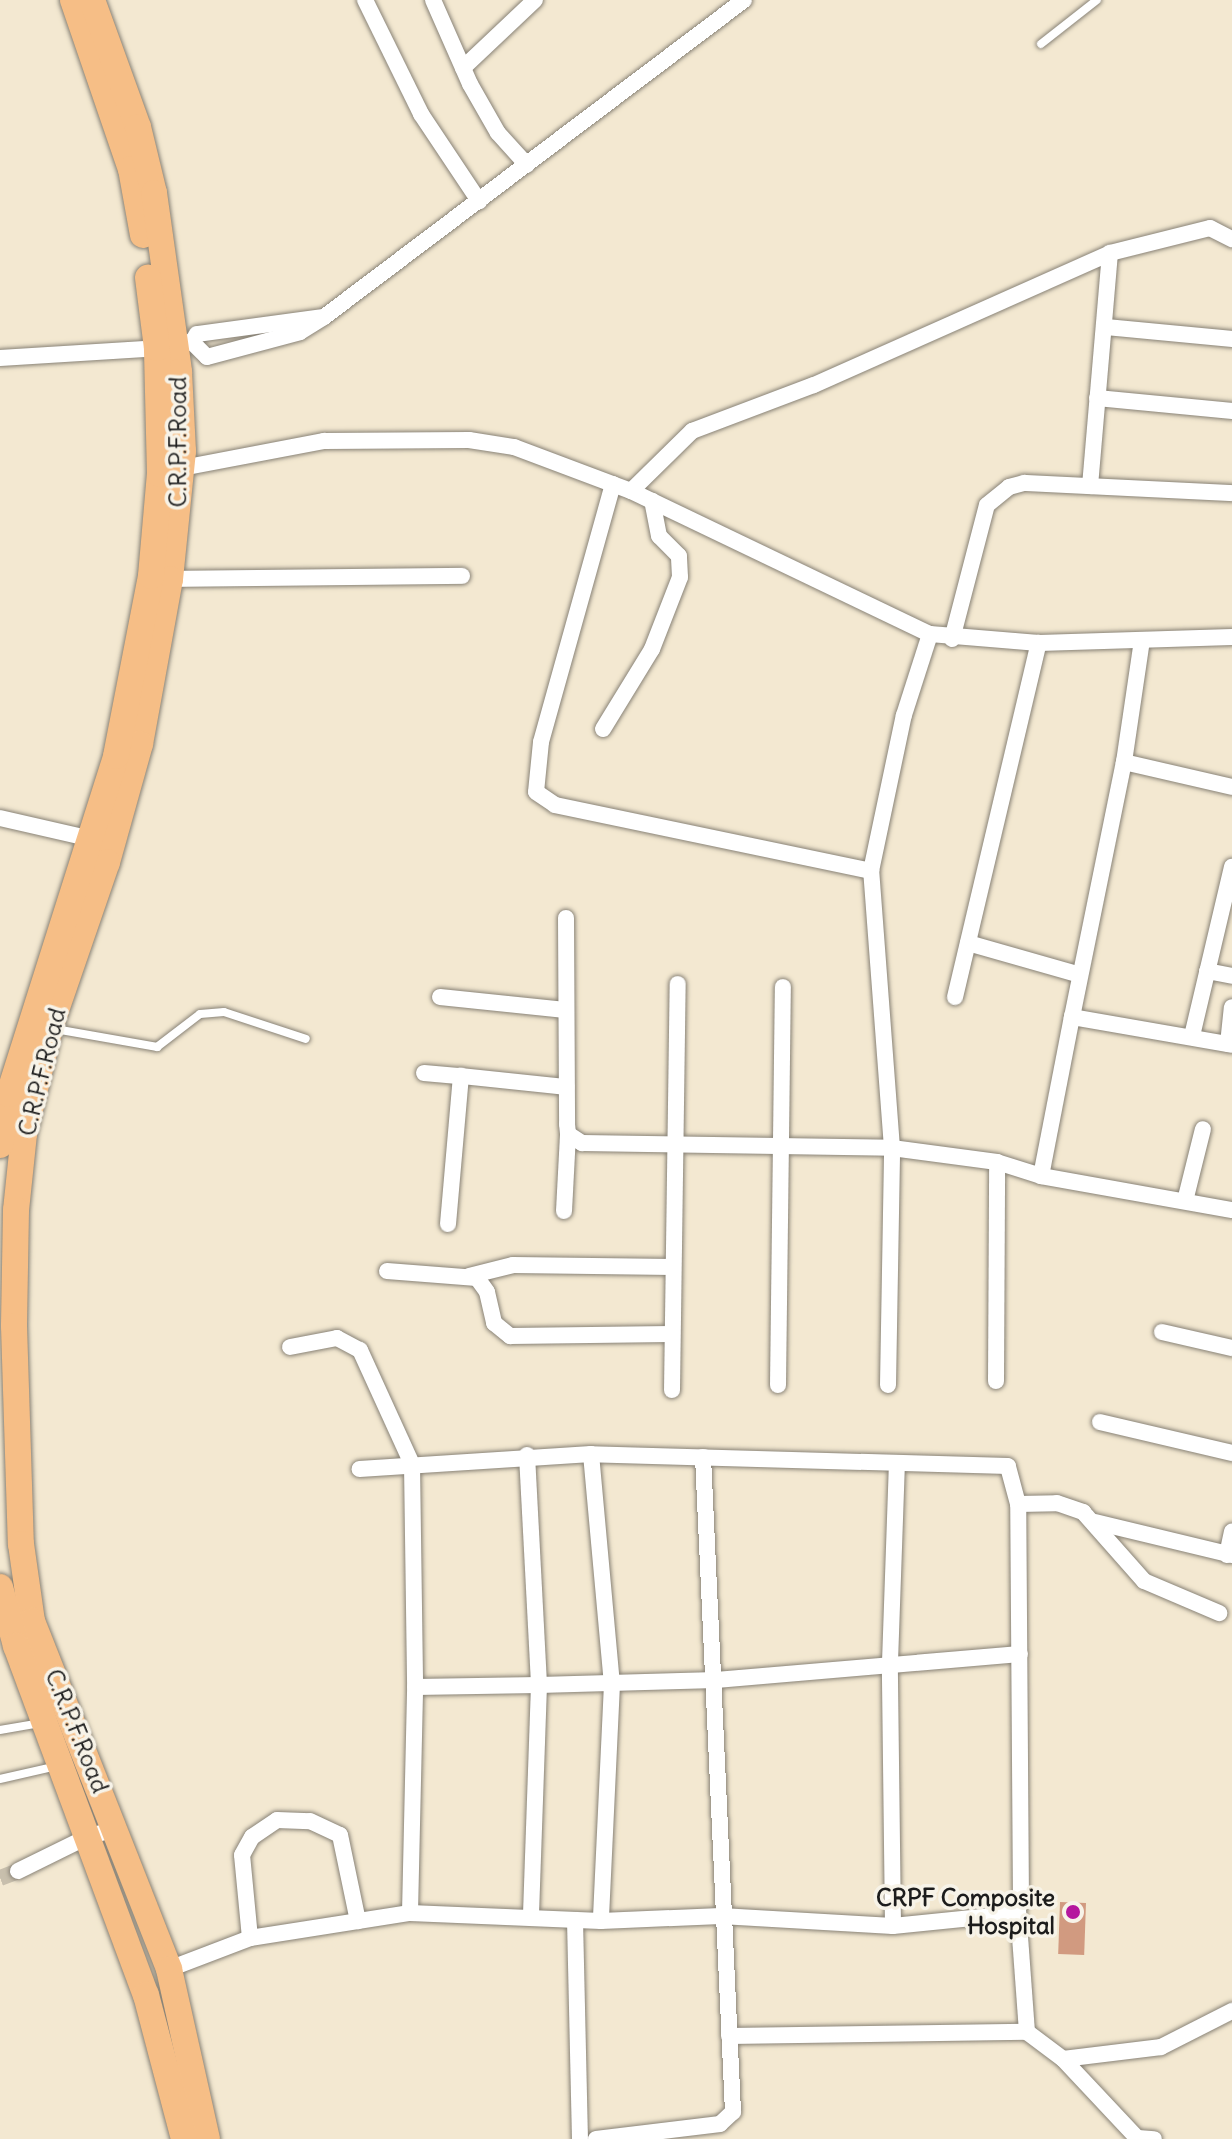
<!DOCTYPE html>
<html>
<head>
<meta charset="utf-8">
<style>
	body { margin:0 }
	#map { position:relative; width:1232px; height:2139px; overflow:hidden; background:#f3e8d1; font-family:Delius,sans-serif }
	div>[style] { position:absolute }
	.building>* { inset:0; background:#d19a80; transform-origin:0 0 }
	.street-tunnel>* { height:16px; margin-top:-8px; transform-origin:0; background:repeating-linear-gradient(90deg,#c8bfad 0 16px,transparent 0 24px) }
	.roads { filter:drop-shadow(0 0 2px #888276) drop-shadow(0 0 2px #888276) }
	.lane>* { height:8px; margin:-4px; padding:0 4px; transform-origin:4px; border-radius:4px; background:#fff }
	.street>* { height:16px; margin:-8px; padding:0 8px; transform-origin:8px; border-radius:8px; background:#fff }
	.primary>* { height:26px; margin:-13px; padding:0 13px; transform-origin:13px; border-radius:13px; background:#f6be86 }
	.dots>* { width:22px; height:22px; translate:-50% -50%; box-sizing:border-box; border:4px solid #f7f3e8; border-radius:50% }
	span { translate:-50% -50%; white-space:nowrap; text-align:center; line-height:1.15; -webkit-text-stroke:7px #f7f3e8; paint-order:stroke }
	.street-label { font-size:24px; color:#1c1c1c }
	.poi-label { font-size:24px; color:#1c1c1c; font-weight:700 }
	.right { translate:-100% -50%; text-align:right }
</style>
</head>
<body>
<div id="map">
	<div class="building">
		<i style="left:1060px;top:1902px;width:26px;height:52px;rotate:2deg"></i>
	</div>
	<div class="street-tunnel">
		<i style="left:0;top:1878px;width:19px;rotate:-21deg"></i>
	</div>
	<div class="roads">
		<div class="lane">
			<i style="left:1041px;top:44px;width:71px;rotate:-38.2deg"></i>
			<i style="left:55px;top:1029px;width:104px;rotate:10deg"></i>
			<i style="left:157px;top:1047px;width:54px;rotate:-37.5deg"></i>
			<i style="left:200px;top:1014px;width:24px;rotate:-5deg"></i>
			<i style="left:224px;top:1012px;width:86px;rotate:18.2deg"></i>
			<i style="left:0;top:1730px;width:42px;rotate:-9.7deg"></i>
			<i style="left:0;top:1779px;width:58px;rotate:-12.8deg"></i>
		</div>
		<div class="street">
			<i style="left:365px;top:0;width:127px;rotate:63.8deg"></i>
			<i style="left:421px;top:114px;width:105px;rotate:56.3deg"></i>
			<i style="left:433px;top:0;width:92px;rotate:66.2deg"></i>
			<i style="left:470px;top:84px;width:56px;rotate:60.3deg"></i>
			<i style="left:498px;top:133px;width:43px;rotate:47.8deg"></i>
			<i style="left:463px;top:68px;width:99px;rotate:-43.4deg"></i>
			<i style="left:1106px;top:327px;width:127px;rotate:5.4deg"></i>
			<i style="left:192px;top:342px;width:21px;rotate:45deg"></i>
			<i style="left:207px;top:357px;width:96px;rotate:-15deg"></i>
			<i style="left:300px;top:332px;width:28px;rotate:-32deg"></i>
			<i style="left:324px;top:317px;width:526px;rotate:-37.04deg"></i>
			<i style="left:0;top:358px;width:157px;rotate:-3.6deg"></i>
			<i style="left:157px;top:348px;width:36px;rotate:-10deg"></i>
			<i style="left:192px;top:342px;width:9px;rotate:-58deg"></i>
			<i style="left:197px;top:334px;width:127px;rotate:-7.7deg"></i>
			<i style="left:1097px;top:398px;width:136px;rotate:5.5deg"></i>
			<i style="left:182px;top:468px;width:145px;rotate:-10.8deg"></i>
			<i style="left:324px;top:441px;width:145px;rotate:-0.4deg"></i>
			<i style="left:469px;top:440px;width:46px;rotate:8.8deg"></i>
			<i style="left:514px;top:447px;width:125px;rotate:20.6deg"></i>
			<i style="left:631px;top:491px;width:331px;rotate:25.6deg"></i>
			<i style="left:930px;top:634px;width:109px;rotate:4.7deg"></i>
			<i style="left:1039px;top:643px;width:193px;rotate:-1.8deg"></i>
			<i style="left:613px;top:484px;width:268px;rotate:105.6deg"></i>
			<i style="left:541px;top:742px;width:50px;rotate:95.7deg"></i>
			<i style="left:536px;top:792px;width:23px;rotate:34deg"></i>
			<i style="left:555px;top:805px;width:323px;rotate:11.8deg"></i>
			<i style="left:1090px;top:486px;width:234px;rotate:-85.1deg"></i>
			<i style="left:1110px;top:253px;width:103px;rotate:-14deg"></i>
			<i style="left:1210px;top:228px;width:25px;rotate:27deg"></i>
			<i style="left:631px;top:491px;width:86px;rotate:-44.5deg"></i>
			<i style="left:692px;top:431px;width:130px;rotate:-20.7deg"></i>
			<i style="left:814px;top:385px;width:324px;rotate:-24deg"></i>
			<i style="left:170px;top:579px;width:292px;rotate:-0.6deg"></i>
			<i style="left:952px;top:639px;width:138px;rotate:-75.4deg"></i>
			<i style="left:987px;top:505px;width:28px;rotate:-39deg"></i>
			<i style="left:1009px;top:487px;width:16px;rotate:-15deg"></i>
			<i style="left:1024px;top:483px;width:208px;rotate:2.8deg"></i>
			<i style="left:603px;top:729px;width:94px;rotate:-58.5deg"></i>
			<i style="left:652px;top:649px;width:77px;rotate:-68.7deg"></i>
			<i style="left:680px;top:577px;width:21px;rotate:-93deg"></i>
			<i style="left:679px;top:556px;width:28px;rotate:-135deg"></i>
			<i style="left:659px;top:536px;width:36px;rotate:-101deg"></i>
			<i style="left:1124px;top:762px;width:111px;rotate:13deg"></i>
			<i style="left:0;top:818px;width:94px;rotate:12.9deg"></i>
			<i style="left:566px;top:918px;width:206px;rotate:89.7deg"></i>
			<i style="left:567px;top:1124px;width:10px;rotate:84deg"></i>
			<i style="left:568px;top:1134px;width:17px;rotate:33deg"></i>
			<i style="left:582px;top:1143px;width:310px;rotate:0.9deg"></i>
			<i style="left:892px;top:1148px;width:106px;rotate:7.6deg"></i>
			<i style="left:997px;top:1162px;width:46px;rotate:17.7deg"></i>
			<i style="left:1041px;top:1176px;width:162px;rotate:-79deg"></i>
			<i style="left:1072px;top:1017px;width:162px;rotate:9.9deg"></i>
			<i style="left:968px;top:943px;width:116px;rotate:15.9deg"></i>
			<i style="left:1207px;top:971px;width:25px;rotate:11deg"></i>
			<i style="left:440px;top:997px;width:126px;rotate:5.9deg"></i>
			<i style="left:955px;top:997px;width:364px;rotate:-76.7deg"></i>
			<i style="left:1072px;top:1017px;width:260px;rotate:-78.5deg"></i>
			<i style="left:1124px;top:762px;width:123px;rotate:-81.6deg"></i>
			<i style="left:1192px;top:1036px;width:174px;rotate:-76.7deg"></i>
			<i style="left:1228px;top:1044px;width:37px;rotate:-84deg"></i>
			<i style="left:424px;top:1073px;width:37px;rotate:5deg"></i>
			<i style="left:1041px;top:1176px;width:194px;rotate:10.1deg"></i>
			<i style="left:1185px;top:1201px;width:74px;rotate:-76deg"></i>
			<i style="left:564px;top:1211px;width:77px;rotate:-87deg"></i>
			<i style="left:448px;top:1224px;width:149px;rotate:-85deg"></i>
			<i style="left:461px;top:1076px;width:106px;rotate:6deg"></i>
			<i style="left:387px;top:1271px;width:90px;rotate:4.4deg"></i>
			<i style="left:477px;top:1278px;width:17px;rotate:54deg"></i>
			<i style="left:487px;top:1292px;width:32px;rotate:77deg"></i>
			<i style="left:494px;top:1323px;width:21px;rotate:39deg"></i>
			<i style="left:510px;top:1336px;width:161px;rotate:-0.7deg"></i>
			<i style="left:469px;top:1276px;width:45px;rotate:-14deg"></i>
			<i style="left:513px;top:1265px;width:160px;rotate:0.7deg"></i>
			<i style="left:1162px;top:1332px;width:72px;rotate:12.9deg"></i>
			<i style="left:290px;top:1347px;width:48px;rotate:-10.8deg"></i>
			<i style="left:337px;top:1338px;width:26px;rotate:28deg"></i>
			<i style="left:360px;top:1350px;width:125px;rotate:65.5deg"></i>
			<i style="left:412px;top:1464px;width:223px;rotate:89.2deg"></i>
			<i style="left:996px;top:1381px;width:219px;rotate:-89.7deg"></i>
			<i style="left:778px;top:1385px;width:398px;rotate:-89.3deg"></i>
			<i style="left:888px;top:1385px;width:237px;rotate:-89deg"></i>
			<i style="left:892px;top:1148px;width:278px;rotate:-94.3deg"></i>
			<i style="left:871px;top:871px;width:159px;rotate:-78.1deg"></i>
			<i style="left:904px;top:715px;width:85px;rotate:-72.2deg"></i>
			<i style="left:672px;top:1390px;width:406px;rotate:-89.2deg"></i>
			<i style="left:1100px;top:1422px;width:136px;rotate:13.2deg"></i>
			<i style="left:591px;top:1454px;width:231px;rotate:84.8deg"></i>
			<i style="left:612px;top:1684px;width:237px;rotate:92.7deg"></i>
			<i style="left:527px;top:1455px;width:230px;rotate:87deg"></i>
			<i style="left:539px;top:1685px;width:177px;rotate:-1.6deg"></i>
			<i style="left:716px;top:1680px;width:305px;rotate:-4.9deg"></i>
			<i style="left:1018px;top:1504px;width:39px;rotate:-1deg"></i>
			<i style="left:1057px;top:1503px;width:28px;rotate:19deg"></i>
			<i style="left:1083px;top:1512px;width:92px;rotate:48.5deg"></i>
			<i style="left:1144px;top:1581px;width:82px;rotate:23.1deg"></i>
			<i style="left:1095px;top:1522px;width:141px;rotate:13.5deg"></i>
			<i style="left:1227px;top:1555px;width:24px;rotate:-78deg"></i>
			<i style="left:18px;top:1871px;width:79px;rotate:-26.2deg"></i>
			<i style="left:89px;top:1836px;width:29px;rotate:-14deg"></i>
			<i style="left:410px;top:1913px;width:226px;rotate:-88.7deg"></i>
			<i style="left:415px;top:1687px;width:124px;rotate:-0.9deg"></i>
			<i style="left:539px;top:1685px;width:231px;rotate:92deg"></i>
			<i style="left:575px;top:1920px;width:219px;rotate:88.7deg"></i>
			<i style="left:893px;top:1926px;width:264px;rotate:-90.7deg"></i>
			<i style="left:890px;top:1662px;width:197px;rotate:-88deg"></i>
			<i style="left:250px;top:1938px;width:83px;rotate:-95.5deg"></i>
			<i style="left:242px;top:1855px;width:21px;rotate:-61deg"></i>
			<i style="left:252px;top:1837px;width:30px;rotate:-34deg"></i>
			<i style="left:277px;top:1820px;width:33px;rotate:2deg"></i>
			<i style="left:310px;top:1821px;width:33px;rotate:25deg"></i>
			<i style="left:340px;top:1835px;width:88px;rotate:78.2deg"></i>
			<i style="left:169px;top:1969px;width:87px;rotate:-20.9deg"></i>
			<i style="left:250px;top:1938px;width:162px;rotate:-8.9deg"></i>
			<i style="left:410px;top:1913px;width:191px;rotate:2.4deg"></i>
			<i style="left:601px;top:1921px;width:120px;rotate:-2.4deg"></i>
			<i style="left:721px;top:1916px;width:172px;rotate:3.3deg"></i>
			<i style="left:893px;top:1926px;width:119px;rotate:-5.8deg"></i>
			<i style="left:1011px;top:1914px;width:15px;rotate:-48deg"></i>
			<i style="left:1021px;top:1903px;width:399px;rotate:-90.4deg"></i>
			<i style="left:1018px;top:1504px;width:39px;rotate:-105deg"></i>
			<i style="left:1008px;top:1466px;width:417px;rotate:-178.4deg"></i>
			<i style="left:591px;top:1454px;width:232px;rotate:176.3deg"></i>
			<i style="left:1027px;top:2032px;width:45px;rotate:36.9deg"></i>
			<i style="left:1063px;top:2059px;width:110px;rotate:46.8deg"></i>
			<i style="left:729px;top:2036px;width:298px;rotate:-0.8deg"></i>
			<i style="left:1027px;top:2032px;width:122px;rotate:-94.2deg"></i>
			<i style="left:1063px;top:2059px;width:99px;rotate:-7deg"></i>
			<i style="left:1161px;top:2047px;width:80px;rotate:-26.9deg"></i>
			<i style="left:1138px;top:2138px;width:16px;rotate:4deg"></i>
			<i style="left:596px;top:2139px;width:125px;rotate:-6.9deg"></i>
			<i style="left:720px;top:2124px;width:18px;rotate:-43deg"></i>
			<i style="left:733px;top:2112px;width:656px;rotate:-92.62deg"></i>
		</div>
		<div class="primary">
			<i style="left:73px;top:0;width:179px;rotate:71.1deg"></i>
			<i style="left:131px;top:169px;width:67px;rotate:79.7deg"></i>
			<i style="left:92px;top:0;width:135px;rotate:70.1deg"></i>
			<i style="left:138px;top:127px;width:68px;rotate:76.4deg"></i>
			<i style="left:154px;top:193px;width:181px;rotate:82deg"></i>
			<i style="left:179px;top:372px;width:79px;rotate:87.1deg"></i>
			<i style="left:183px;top:451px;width:129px;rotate:95.8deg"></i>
			<i style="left:170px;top:579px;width:168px;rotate:100.3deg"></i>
			<i style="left:140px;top:744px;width:123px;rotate:105.6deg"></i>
			<i style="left:107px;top:862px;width:176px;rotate:109deg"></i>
			<i style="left:50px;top:1028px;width:109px;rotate:103.8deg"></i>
			<i style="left:24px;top:1134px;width:76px;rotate:96deg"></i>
			<i style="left:16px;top:1210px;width:116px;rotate:91deg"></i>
			<i style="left:14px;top:1326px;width:218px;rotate:88.2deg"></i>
			<i style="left:21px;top:1544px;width:78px;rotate:81.9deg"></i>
			<i style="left:32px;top:1621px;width:374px;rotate:68.5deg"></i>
			<i style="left:169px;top:1969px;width:174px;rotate:77.4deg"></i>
			<i style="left:0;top:1145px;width:52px;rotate:-80deg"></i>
			<i style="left:9px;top:1094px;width:355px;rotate:-72.4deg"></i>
			<i style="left:116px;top:756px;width:183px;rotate:-79deg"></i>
			<i style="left:151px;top:576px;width:102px;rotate:-85deg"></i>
			<i style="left:160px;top:474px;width:126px;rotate:-91.4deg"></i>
			<i style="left:157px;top:348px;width:71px;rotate:-97.3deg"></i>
			<i style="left:0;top:1587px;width:61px;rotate:74.8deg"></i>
			<i style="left:16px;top:1646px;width:372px;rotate:69.6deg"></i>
			<i style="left:146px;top:1995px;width:149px;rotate:75.2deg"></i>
		</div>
	</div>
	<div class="dots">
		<i style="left:1073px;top:1912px;background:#b5179e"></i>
	</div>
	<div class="street-label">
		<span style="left:178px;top:442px;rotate:-90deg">C.R.P.F.Road</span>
		<span style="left:42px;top:1072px;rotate:-76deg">C.R.P.F.Road</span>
		<span style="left:77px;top:1731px;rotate:68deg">C.R.P.F.Road</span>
	</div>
	<div class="poi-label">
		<span class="right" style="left:1055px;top:1912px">CRPF Composite<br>Hospital</span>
	</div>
</div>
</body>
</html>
